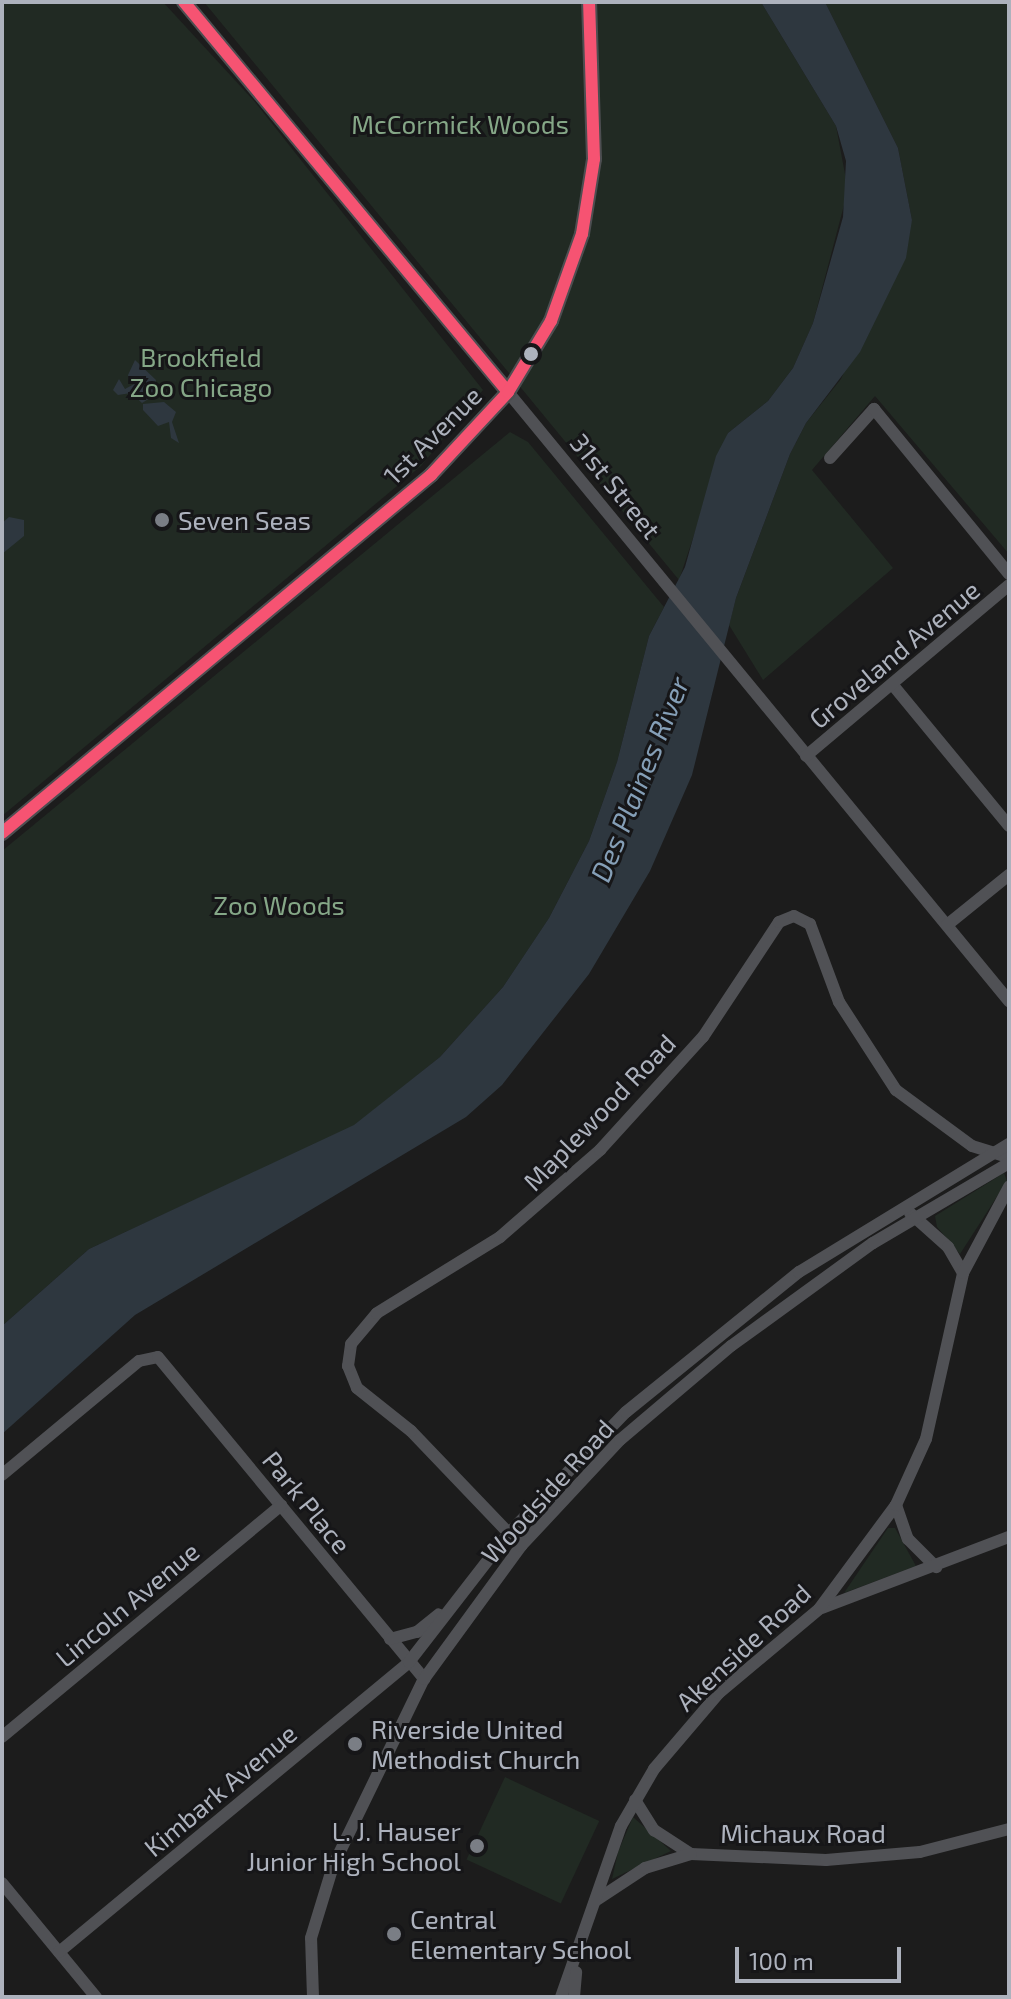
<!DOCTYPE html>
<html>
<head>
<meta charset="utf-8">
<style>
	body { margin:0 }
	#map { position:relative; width:1011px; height:1999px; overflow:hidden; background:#1c1c1c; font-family:"Exo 2",sans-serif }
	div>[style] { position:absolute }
	.green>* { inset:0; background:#212a23; transform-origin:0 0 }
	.water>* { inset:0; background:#2e373f }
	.minor>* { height:12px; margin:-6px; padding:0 6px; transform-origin:6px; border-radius:6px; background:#505155 }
	.major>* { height:16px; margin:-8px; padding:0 8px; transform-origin:8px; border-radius:8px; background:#4d4e51 }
	.bus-1>* { height:12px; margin:-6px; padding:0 6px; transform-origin:6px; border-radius:6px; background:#f65372 }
	.dots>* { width:22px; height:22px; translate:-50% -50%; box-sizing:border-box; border:4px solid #161618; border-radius:50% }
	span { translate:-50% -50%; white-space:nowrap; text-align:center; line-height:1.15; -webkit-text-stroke:6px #161618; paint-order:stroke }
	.park-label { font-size:26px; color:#85a787 }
	.street-label { font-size:26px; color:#adb2bd }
	.poi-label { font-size:26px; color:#adb2bd }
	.left { translate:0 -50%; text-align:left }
	.right { translate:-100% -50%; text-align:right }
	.water-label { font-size:28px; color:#859fb7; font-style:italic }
	.frame { position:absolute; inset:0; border:4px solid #adb2bd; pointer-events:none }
	.scale { position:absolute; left:735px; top:1947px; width:166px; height:36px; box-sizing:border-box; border:4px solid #adb2bd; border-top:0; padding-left:10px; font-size:24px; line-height:28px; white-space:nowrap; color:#adb2bd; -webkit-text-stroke:6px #161618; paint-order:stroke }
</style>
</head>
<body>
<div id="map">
	<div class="green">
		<i style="clip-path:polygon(2px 2px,163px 2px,255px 102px,483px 390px,421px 466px,2px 816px)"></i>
		<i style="clip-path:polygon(204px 2px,761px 2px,836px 126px,848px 190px,813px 323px,793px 368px,768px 401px,728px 433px,679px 580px)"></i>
		<i style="clip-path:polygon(825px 2px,1009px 2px,1009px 554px,875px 396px,812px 470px,893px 568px,763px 680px,729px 625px,736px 598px,790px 454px,806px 423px,841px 379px,912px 220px,898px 148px)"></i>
		<i style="clip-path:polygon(510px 432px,528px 442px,664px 607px,649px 636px,617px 762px,589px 841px,549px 918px,503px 987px,440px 1057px,354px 1126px,89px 1249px,2px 1326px,2px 851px)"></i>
		<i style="clip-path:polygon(1004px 1173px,1007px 1181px,960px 1254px,937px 1227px,935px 1216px)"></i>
		<i style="clip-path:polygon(888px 1528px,895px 1528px,916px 1566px,844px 1593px)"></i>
		<i style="left:505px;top:1777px;width:104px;height:91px;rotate:25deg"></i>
		<i style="clip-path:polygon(633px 1817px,671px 1851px,612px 1879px,618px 1852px)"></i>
	</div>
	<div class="water">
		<i style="clip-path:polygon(761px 2px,825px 2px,898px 148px,912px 220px,906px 258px,860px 352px,806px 423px,790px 454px,736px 598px,692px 775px,650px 871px,589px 974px,502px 1085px,466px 1117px,135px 1315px,2px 1434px,2px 1326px,89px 1249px,354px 1125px,440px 1057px,503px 987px,549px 918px,589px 841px,617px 762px,649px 636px,685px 567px,716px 456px,728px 433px,768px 401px,793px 368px,813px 323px,843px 217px,846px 161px,836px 126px)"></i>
		<i style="clip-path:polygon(135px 360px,156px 380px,155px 395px,142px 403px,131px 393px,118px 395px,113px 390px,119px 379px,125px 389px,136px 383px,133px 378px,129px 382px,128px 375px)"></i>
		<i style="clip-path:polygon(164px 402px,176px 412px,172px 422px,179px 443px,171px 438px,169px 422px,158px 426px,143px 410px,143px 404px)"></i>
		<i style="clip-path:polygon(9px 517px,24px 520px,24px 536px,2px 554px,2px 523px)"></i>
	</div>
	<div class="minor">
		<i style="left:508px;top:392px;width:789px;rotate:50.56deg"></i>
		<i style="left:830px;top:458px;width:66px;rotate:-48.1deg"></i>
		<i style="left:874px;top:409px;width:213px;rotate:50.7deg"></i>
		<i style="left:892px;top:684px;width:184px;rotate:50.5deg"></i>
		<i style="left:806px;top:756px;width:265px;rotate:-40.1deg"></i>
		<i style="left:947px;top:925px;width:80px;rotate:-38.9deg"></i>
		<i style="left:910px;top:1213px;width:51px;rotate:41.8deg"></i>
		<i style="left:948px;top:1247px;width:30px;rotate:60deg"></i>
		<i style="left:2px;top:1475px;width:178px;rotate:-39.8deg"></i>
		<i style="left:139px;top:1361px;width:19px;rotate:-12deg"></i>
		<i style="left:158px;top:1357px;width:418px;rotate:50.4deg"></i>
		<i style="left:896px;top:1505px;width:36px;rotate:71deg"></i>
		<i style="left:908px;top:1539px;width:40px;rotate:45deg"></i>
		<i style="left:521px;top:1546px;width:159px;rotate:-133.7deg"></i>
		<i style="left:411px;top:1431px;width:69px;rotate:-141.5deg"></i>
		<i style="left:357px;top:1388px;width:24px;rotate:-112deg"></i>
		<i style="left:348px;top:1366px;width:22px;rotate:-82deg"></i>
		<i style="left:351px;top:1344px;width:40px;rotate:-50deg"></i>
		<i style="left:377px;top:1313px;width:145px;rotate:-31.7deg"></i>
		<i style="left:500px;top:1237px;width:133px;rotate:-41deg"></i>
		<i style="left:600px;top:1150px;width:153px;rotate:-47.7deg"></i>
		<i style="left:703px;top:1037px;width:138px;rotate:-56.5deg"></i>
		<i style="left:779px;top:922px;width:16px;rotate:-22deg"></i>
		<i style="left:794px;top:916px;width:18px;rotate:27deg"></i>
		<i style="left:810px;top:924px;width:83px;rotate:69.6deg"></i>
		<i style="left:839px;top:1002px;width:105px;rotate:57.1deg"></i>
		<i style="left:896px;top:1090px;width:94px;rotate:36.4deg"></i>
		<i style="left:972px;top:1146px;width:39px;rotate:17deg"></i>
		<i style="left:822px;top:1608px;width:200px;rotate:-20.8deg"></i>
		<i style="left:390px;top:1639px;width:28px;rotate:-15deg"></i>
		<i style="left:417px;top:1632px;width:28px;rotate:-39deg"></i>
		<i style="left:2px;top:1737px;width:363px;rotate:-39.7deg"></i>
		<i style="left:635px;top:1800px;width:36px;rotate:58deg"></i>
		<i style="left:654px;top:1830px;width:44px;rotate:33deg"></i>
		<i style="left:691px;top:1854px;width:135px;rotate:2.5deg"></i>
		<i style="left:826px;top:1860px;width:94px;rotate:-4.9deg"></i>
		<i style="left:920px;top:1852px;width:92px;rotate:-14.5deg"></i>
		<i style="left:2px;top:1883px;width:148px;rotate:50.5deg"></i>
		<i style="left:595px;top:1901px;width:60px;rotate:-33.4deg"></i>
		<i style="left:645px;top:1868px;width:48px;rotate:-16.9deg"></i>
		<i style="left:59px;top:1952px;width:455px;rotate:-39.6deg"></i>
		<i style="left:409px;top:1662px;width:163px;rotate:-52.2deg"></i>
		<i style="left:509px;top:1533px;width:168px;rotate:-46deg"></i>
		<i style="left:626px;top:1412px;width:223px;rotate:-39deg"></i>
		<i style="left:799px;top:1272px;width:246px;rotate:-31.4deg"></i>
		<i style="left:313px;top:1997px;width:59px;rotate:-91.9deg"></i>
		<i style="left:311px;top:1938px;width:75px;rotate:-73deg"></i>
		<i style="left:333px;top:1866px;width:208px;rotate:-64.1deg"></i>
		<i style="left:424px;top:1679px;width:165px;rotate:-53.9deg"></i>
		<i style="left:521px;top:1546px;width:145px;rotate:-47deg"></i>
		<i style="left:620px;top:1440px;width:145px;rotate:-40.3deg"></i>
		<i style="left:731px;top:1346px;width:175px;rotate:-36deg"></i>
		<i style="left:873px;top:1243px;width:158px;rotate:-30.5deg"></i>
		<i style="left:561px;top:1997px;width:181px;rotate:-70.7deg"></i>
		<i style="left:621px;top:1826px;width:66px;rotate:-59.9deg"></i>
		<i style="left:654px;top:1769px;width:100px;rotate:-49.5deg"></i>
		<i style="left:719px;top:1693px;width:131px;rotate:-40deg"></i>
		<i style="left:819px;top:1609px;width:129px;rotate:-53.5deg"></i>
		<i style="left:896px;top:1505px;width:72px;rotate:-65.6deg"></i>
		<i style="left:926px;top:1439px;width:170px;rotate:-77.4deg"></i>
		<i style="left:963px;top:1273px;width:98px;rotate:-61.9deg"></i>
		<i style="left:574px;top:1997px;width:25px;rotate:-85deg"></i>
	</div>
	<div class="major">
		<i style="left:184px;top:2px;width:507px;rotate:50.28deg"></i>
		<i style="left:2px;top:833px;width:559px;rotate:-39.84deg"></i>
		<i style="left:431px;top:475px;width:113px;rotate:-47.1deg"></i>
		<i style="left:508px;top:392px;width:83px;rotate:-58.8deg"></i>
		<i style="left:551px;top:321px;width:92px;rotate:-70.4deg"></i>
		<i style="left:582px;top:234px;width:76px;rotate:-80.9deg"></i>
		<i style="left:594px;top:159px;width:157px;rotate:-91.8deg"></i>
	</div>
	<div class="bus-1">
		<i style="left:184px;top:2px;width:507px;rotate:50.28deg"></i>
		<i style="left:2px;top:833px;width:559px;rotate:-39.84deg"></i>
		<i style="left:431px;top:475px;width:113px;rotate:-47.1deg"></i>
		<i style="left:508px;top:392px;width:83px;rotate:-58.8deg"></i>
		<i style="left:551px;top:321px;width:92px;rotate:-70.4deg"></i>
		<i style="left:582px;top:234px;width:76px;rotate:-80.9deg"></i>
		<i style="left:594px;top:159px;width:157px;rotate:-91.8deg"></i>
	</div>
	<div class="dots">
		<i style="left:531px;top:354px;background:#adb2bd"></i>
		<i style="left:162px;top:520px;background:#7a7e85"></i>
		<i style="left:355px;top:1744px;background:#7a7e85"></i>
		<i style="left:477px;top:1846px;background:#7a7e85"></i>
		<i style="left:394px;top:1934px;background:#7a7e85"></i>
	</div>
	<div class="park-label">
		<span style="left:460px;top:124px">McCormick Woods</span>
		<span style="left:201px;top:372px">Brookfield<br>Zoo Chicago</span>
		<span style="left:279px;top:905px">Zoo Woods</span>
	</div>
	<div class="street-label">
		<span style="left:432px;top:435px;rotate:-45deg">1st Avenue</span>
		<span style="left:616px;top:486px;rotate:51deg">31st Street</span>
		<span style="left:894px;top:654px;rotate:-40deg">Groveland Avenue</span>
		<span style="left:599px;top:1112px;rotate:-46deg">Maplewood Road</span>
		<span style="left:547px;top:1491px;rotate:-48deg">Woodside Road</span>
		<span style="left:307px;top:1502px;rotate:51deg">Park Place</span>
		<span style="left:127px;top:1604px;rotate:-40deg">Lincoln Avenue</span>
		<span style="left:743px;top:1647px;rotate:-43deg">Akenside Road</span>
		<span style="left:220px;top:1790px;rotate:-40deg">Kimbark Avenue</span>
		<span style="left:803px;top:1833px">Michaux Road</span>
	</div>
	<div class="poi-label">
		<span class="left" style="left:178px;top:520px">Seven Seas</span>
		<span class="left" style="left:371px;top:1744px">Riverside United<br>Methodist Church</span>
		<span class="right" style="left:461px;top:1846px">L. J. Hauser<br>Junior High School</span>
		<span class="left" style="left:410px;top:1934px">Central<br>Elementary School</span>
	</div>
	<div class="water-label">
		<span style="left:639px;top:779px;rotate:-68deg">Des Plaines River</span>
	</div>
	<div class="frame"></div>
	<div class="scale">100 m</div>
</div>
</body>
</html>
